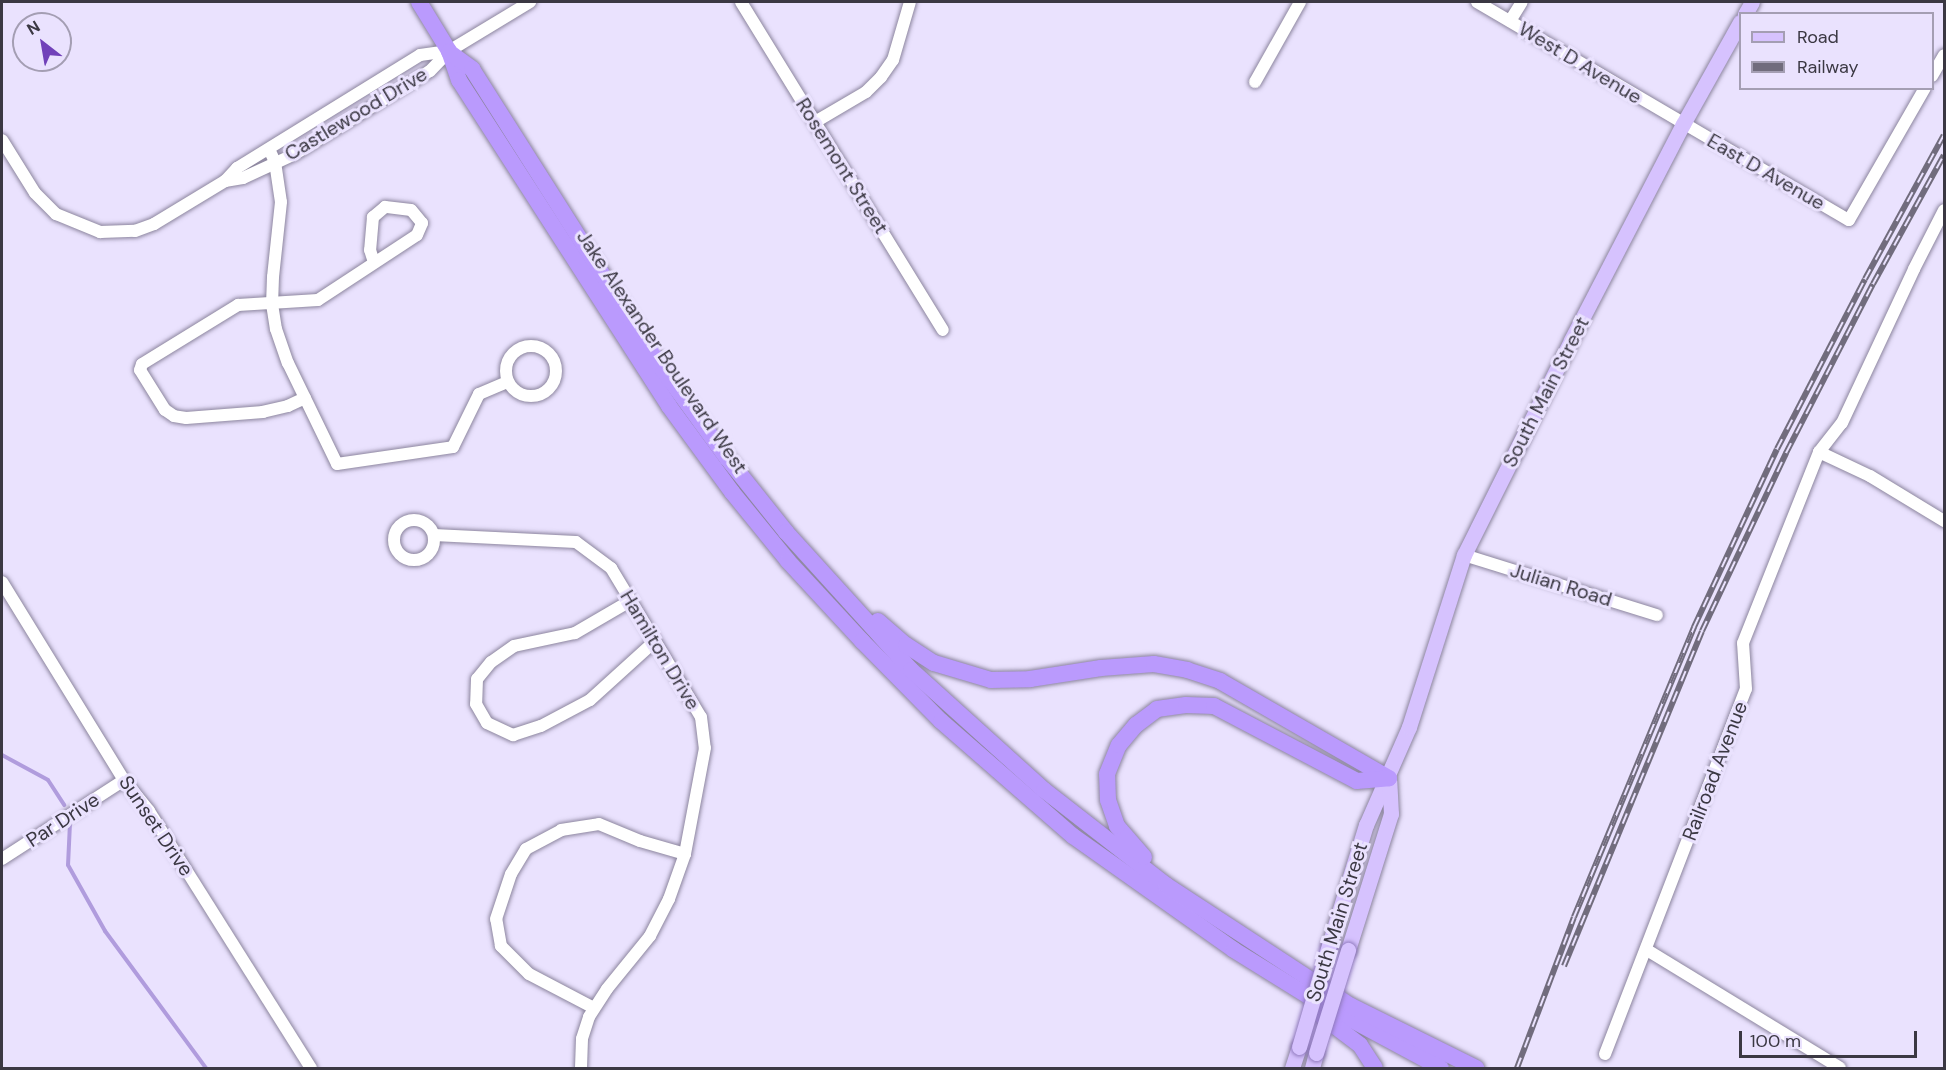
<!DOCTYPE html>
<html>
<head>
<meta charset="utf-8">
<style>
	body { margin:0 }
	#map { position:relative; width:1946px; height:1070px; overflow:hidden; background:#eae2fe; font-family:"DM Sans",sans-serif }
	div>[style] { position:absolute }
	.stream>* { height:4px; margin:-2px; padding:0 2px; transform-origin:2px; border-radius:2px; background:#b09cdd }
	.roads { filter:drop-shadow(0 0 2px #8c859e) drop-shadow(0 0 2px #8c859e) }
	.minor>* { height:12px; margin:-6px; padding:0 6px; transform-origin:6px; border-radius:6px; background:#fff }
	.minor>.ring { margin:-6px; padding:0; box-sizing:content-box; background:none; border:12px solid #fff; border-radius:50% }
	.major>* { height:15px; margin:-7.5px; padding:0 7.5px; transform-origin:7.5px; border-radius:7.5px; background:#d6c2fe }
	.highway>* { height:16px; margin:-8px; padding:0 8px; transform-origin:8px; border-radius:8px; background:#ba9afd }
	.rail>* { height:6px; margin-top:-3px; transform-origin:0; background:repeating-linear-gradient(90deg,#eae2fe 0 11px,#716c7d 0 22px); box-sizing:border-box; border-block:2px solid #716c7d }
	.bridges { filter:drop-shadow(0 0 2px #8e78bc) drop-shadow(0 0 2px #8e78bc) }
	.major-bridge>* { height:15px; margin:-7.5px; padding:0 7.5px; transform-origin:7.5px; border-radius:7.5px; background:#d6c2fe }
	span { translate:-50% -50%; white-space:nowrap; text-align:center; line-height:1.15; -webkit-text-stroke:6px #eae2fe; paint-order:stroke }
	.street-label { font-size:20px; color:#3b3843 }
	.frame { position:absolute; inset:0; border:3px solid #3b3843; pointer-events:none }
	.legend { position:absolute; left:1739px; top:12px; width:195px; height:78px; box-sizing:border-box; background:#eae2fe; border:2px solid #a49eb3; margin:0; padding:8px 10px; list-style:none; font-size:18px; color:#3b3843 }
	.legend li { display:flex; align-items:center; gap:12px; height:30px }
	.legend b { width:30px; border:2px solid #a49eb3 }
	.north { position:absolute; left:12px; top:12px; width:60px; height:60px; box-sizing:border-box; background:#eae2fe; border:2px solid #a49eb3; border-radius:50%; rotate:329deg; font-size:16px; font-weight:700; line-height:24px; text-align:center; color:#3b3843 }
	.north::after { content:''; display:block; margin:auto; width:21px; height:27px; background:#7141b9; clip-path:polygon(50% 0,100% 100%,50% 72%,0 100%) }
	.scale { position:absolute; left:1739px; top:1031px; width:178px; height:27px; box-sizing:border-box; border:3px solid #3b3843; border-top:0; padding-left:8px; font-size:18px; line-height:21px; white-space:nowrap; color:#3b3843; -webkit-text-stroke:4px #eae2fe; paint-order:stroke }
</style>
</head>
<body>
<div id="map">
	<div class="stream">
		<i style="left:2px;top:755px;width:52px;rotate:28.5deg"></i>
		<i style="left:48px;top:780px;width:30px;rotate:57deg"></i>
		<i style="left:70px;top:823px;width:42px;rotate:92.7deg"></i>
		<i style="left:68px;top:865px;width:76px;rotate:60.7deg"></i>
		<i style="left:105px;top:931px;width:170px;rotate:53.6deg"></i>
	</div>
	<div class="roads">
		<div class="minor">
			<i style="left:741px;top:2px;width:385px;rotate:58.4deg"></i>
			<i style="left:1477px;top:2px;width:431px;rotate:30.4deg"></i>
			<i style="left:1849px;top:220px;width:152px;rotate:-60.1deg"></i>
			<i style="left:1510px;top:21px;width:22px;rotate:-58deg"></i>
			<i style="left:1932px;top:76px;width:24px;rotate:-60deg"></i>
			<i style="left:1255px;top:82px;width:92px;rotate:-60.6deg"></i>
			<i style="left:815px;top:122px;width:59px;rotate:-30.5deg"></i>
			<i style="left:866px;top:92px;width:21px;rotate:-45deg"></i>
			<i style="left:881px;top:77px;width:21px;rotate:-55deg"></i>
			<i style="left:893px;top:60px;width:60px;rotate:-73.7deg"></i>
			<i style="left:2px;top:140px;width:62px;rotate:58.1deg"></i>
			<i style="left:35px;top:193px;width:30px;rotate:45deg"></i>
			<i style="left:56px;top:214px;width:48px;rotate:22.2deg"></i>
			<i style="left:100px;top:232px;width:35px;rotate:-2deg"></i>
			<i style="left:135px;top:231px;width:20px;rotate:-20deg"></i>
			<i style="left:154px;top:224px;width:83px;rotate:-31.2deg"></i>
			<i style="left:225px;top:181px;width:18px;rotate:-47deg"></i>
			<i style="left:237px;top:168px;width:215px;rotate:-31.7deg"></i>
			<i style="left:420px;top:55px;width:29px;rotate:-8deg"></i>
			<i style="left:269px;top:149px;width:14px;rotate:65deg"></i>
			<i style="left:275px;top:162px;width:40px;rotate:81.5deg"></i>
			<i style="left:281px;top:202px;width:75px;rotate:96.1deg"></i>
			<i style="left:273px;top:277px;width:27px;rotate:92deg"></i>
			<i style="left:272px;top:304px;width:25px;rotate:81deg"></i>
			<i style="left:276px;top:329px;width:36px;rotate:71deg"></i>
			<i style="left:288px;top:363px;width:112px;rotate:64.1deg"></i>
			<i style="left:337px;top:464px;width:117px;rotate:-8.3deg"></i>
			<i style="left:453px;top:447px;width:59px;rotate:-63.9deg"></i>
			<i style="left:479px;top:394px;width:30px;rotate:-23deg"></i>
			<i style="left:225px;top:181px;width:18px;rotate:-9deg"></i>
			<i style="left:243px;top:178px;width:57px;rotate:-24.8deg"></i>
			<i style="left:295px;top:154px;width:158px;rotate:-31.6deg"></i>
			<i style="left:430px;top:71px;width:28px;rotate:-46deg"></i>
			<i style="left:449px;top:51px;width:95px;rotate:-31.2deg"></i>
			<i class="ring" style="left:506px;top:346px;width:38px;height:38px"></i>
			<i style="left:305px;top:398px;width:19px;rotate:155deg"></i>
			<i style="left:288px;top:406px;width:26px;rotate:167deg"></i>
			<i style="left:263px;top:412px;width:77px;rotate:175.5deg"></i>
			<i style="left:186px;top:418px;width:12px;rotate:-171deg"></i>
			<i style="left:174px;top:416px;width:11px;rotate:-146deg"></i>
			<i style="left:165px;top:410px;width:47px;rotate:-122deg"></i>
			<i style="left:140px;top:370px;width:6px;rotate:-72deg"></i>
			<i style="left:142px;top:364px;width:113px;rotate:-31.6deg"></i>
			<i style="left:238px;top:305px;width:80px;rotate:-3.6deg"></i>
			<i style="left:318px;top:300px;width:118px;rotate:-33.3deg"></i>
			<i style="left:417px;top:235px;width:13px;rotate:-67deg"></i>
			<i style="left:422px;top:223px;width:17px;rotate:-130deg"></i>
			<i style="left:411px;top:210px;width:26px;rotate:-173deg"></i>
			<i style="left:385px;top:207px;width:16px;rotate:140deg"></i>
			<i style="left:373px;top:217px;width:33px;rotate:95deg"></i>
			<i style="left:370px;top:250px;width:13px;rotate:72deg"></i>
			<i style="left:1819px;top:452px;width:56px;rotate:25.2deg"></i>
			<i style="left:1870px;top:476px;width:87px;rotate:31.3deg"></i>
			<i class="ring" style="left:394px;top:520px;width:28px;height:28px"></i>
			<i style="left:434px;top:535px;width:142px;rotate:2.8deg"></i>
			<i style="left:576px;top:542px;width:44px;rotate:36.6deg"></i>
			<i style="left:611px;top:568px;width:174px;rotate:58.9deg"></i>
			<i style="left:701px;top:717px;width:31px;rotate:83deg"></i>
			<i style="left:705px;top:748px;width:108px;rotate:100.7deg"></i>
			<i style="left:685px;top:854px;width:48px;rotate:109.6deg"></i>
			<i style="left:669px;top:899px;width:42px;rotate:117.2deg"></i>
			<i style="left:650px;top:936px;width:68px;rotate:129.1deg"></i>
			<i style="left:607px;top:989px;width:33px;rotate:123deg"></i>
			<i style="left:589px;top:1017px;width:23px;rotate:108deg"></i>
			<i style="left:582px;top:1039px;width:29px;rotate:92deg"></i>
			<i style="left:1464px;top:555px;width:202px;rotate:17.3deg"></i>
			<i style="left:2px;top:582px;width:233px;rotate:58.4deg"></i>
			<i style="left:124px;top:780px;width:40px;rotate:51deg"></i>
			<i style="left:149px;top:811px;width:304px;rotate:57.8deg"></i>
			<i style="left:630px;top:601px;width:64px;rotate:149.8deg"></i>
			<i style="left:575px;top:633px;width:62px;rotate:168deg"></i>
			<i style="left:514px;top:646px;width:28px;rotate:145deg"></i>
			<i style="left:491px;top:662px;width:22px;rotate:129deg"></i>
			<i style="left:477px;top:679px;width:25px;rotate:92deg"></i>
			<i style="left:476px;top:704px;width:22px;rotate:60deg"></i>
			<i style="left:487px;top:723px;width:29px;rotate:25deg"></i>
			<i style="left:513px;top:735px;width:29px;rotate:-18deg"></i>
			<i style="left:541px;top:726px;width:55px;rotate:-28deg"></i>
			<i style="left:590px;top:700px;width:86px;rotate:-42.2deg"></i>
			<i style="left:2px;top:859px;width:145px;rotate:-32.9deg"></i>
			<i style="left:1647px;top:950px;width:226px;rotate:31.4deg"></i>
			<i style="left:594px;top:1008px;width:73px;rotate:-152.4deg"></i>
			<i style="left:529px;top:974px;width:40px;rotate:-135deg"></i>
			<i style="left:501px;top:946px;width:27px;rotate:-100deg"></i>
			<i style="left:496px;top:919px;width:47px;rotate:-71.6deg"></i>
			<i style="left:511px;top:874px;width:29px;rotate:-59deg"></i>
			<i style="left:526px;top:849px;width:40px;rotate:-28deg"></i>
			<i style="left:561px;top:830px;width:38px;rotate:-9deg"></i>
			<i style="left:599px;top:824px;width:44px;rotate:22.5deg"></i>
			<i style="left:640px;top:841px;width:47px;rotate:16.1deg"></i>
			<i style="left:1605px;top:1054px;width:391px;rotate:-68.9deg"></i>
			<i style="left:1746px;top:689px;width:46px;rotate:-93.7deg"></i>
			<i style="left:1743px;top:643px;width:206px;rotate:-68.3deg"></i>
			<i style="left:1819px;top:452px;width:37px;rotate:-52deg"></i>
			<i style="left:1842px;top:423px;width:170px;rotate:-64.9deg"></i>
			<i style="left:1914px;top:269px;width:66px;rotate:-63deg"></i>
		</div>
		<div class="major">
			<i style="left:1745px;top:14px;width:14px;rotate:-60deg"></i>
			<i style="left:1329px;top:945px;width:126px;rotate:-72.9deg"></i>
			<i style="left:1366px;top:825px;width:107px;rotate:-66.3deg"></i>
			<i style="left:1409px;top:727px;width:181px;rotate:-72.3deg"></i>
			<i style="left:1464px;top:555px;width:240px;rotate:-63.5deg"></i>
			<i style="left:1571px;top:340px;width:243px;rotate:-62.6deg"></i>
			<i style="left:1683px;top:124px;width:117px;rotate:-60.8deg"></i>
			<i style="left:1348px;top:950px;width:143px;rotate:-72.5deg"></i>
			<i style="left:1391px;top:814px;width:33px;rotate:-93deg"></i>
			<i style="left:1292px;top:1068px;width:22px;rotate:-72deg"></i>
			<i style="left:1312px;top:1068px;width:16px;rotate:-75deg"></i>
		</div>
		<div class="highway">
			<i style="left:419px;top:2px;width:57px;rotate:58.5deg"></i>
			<i style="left:449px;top:51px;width:31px;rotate:71deg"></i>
			<i style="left:459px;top:80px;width:388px;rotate:57.2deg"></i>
			<i style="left:669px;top:406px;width:107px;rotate:53.8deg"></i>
			<i style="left:732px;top:492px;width:89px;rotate:50.9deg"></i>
			<i style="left:788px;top:561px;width:109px;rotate:47.2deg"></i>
			<i style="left:862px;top:641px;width:112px;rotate:45.4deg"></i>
			<i style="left:941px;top:721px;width:175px;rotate:41.1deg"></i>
			<i style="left:1073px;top:836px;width:197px;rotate:35.3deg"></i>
			<i style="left:1234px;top:950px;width:93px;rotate:31.8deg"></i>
			<i style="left:1313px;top:999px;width:145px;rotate:28.3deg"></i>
			<i style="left:449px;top:52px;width:29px;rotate:36deg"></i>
			<i style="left:472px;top:69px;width:356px;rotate:57.6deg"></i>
			<i style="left:663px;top:370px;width:109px;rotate:54deg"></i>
			<i style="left:727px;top:458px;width:95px;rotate:51.4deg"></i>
			<i style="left:786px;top:532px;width:186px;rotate:47.8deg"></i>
			<i style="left:911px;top:670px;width:179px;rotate:42.1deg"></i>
			<i style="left:1044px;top:790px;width:155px;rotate:37.9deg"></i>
			<i style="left:1166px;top:885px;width:221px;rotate:33.2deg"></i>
			<i style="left:1351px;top:1006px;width:140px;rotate:26.4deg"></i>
			<i style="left:878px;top:621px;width:37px;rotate:41deg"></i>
			<i style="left:906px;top:645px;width:33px;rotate:33deg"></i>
			<i style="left:934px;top:663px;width:59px;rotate:16.6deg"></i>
			<i style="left:991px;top:680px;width:39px;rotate:-1deg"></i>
			<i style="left:1030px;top:679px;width:72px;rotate:-8.8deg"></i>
			<i style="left:1101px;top:668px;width:53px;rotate:-4.3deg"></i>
			<i style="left:1154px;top:664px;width:34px;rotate:10deg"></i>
			<i style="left:1187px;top:670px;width:35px;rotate:18deg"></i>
			<i style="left:1220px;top:681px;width:195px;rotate:29.9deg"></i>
			<i style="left:1144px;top:857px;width:41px;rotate:-131.1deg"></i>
			<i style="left:1117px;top:826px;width:28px;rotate:-109deg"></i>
			<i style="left:1108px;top:800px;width:26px;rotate:-92deg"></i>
			<i style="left:1107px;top:774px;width:31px;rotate:-68deg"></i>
			<i style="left:1119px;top:745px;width:26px;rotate:-50deg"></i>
			<i style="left:1136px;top:725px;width:26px;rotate:-37deg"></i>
			<i style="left:1157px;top:709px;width:29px;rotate:-8deg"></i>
			<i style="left:1186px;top:705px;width:28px;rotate:2deg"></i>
			<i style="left:1214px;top:706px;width:161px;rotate:27.7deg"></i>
			<i style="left:1357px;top:781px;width:32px;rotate:-5deg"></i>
			<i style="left:1323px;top:1017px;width:46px;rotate:37.1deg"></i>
			<i style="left:1360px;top:1045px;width:27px;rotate:57deg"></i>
		</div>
	</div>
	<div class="rail">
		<i style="left:1564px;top:966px;width:362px;rotate:-67.6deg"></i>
		<i style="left:1702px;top:631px;width:197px;rotate:-64.7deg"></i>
		<i style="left:1786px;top:453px;width:190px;rotate:-62.8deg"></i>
		<i style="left:1873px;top:284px;width:147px;rotate:-61.2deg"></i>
		<i style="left:1517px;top:1068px;width:161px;rotate:-69.3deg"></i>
		<i style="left:1574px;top:917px;width:314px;rotate:-67.5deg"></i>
		<i style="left:1694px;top:627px;width:196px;rotate:-65deg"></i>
		<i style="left:1777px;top:449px;width:191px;rotate:-62.6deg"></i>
		<i style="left:1865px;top:279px;width:164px;rotate:-61.3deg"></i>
	</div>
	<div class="bridges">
		<div class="major-bridge">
			<i style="left:1299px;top:1047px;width:106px;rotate:-73.6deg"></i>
			<i style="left:1316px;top:1053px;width:108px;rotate:-72.7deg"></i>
		</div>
	</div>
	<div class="street-label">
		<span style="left:1580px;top:63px;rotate:31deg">West D Avenue</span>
		<span style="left:356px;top:114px;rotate:-31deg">Castlewood Drive</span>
		<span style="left:842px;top:166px;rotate:58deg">Rosemont Street</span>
		<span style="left:1766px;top:172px;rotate:30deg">East D Avenue</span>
		<span style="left:662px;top:352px;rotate:56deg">Jake Alexander Boulevard West</span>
		<span style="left:1546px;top:392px;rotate:-63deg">South Main Street</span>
		<span style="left:1561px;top:585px;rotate:17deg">Julian Road</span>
		<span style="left:660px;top:650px;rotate:59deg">Hamilton Drive</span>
		<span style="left:1715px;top:771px;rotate:-69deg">Railroad Avenue</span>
		<span style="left:63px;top:820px;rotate:-33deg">Par Drive</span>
		<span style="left:156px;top:826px;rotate:56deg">Sunset Drive</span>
		<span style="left:1337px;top:922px;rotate:-73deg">South Main Street</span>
	</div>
	<div class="frame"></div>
	<ul class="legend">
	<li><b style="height:8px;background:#d6c2fe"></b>Road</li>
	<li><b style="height:8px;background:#716c7d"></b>Railway</li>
	</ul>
	<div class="north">N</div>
	<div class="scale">100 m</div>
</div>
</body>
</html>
